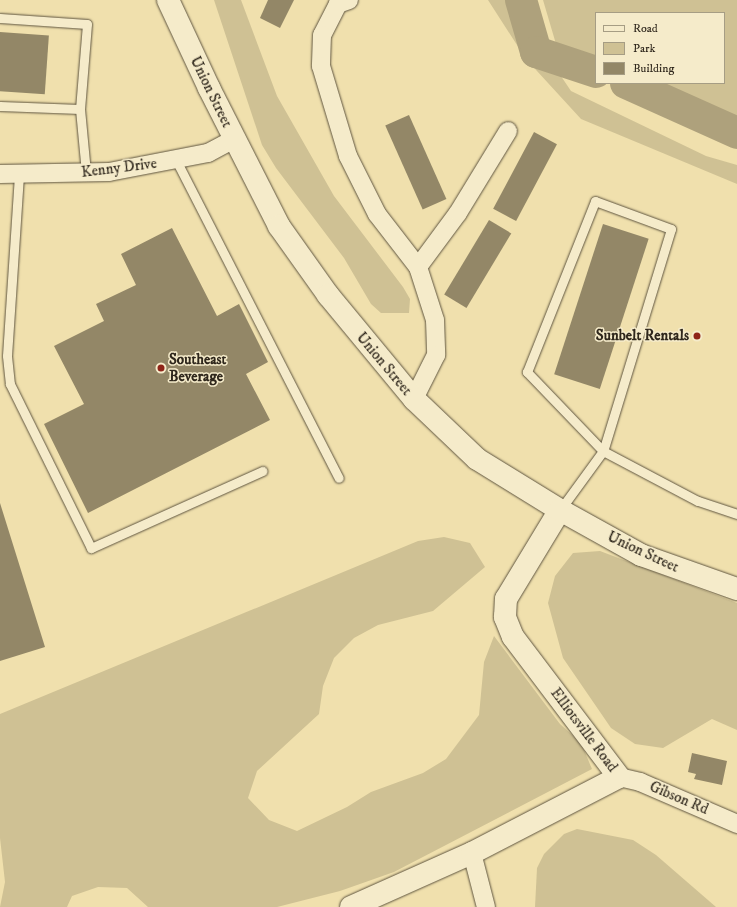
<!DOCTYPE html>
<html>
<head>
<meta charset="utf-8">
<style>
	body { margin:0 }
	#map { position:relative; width:737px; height:907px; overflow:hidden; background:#f0e0ad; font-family:"IM FELL DW Pica",serif }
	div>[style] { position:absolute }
	.green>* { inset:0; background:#cfc194 }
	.river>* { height:32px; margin:-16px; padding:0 16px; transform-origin:16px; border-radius:16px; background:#aea17c }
	.building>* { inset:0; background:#938767; transform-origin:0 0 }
	.roads { filter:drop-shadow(0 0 1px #5f5540) drop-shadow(0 0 1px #5f5540) }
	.service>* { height:9px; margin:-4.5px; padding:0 4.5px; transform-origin:4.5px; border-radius:4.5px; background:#f5ebca }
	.minor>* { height:18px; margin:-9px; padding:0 9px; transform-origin:9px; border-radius:9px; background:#f5ebca }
	.tertiary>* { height:22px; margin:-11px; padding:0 11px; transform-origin:11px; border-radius:11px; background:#f5ebca }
	.secondary>* { height:22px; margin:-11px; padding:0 11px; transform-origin:11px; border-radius:11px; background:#f5ebca }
	.dots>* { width:11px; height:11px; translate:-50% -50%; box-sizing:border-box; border:2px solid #f5ebca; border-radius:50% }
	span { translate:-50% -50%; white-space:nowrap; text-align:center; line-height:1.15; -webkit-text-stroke:3px #f5ebca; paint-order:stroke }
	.street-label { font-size:15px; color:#2f271c }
	.poi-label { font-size:15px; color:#2f271c; font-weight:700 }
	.right { translate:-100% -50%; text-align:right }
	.left { translate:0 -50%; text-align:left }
	.legend { position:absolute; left:595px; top:12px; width:130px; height:72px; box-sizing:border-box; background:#f5ebca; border:1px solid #a69d84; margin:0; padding:5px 7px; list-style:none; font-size:12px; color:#2f271c }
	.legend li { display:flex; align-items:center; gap:8px; height:20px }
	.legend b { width:20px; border:1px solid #a69d84 }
</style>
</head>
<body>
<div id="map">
	<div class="green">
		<i style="clip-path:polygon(214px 0,241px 0,277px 96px,334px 196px,403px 287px,410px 299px,409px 313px,381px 313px,371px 304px,344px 258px,276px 168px,262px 145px)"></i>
		<i style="clip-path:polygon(488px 0,525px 0,532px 33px,571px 91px,706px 156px,737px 165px,737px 184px,581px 119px,526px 59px)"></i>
		<i style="clip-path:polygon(543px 0,737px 0,737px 124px,627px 83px,724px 83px,724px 13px,596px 13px,596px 72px,561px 61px)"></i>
		<i style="clip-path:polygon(444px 537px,470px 543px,485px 567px,433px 611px,378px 625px,354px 638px,334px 658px,323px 686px,319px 714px,257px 771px,248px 798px,269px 820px,297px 831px,347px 807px,371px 792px,423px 773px,446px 759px,479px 715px,484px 662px,494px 636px,560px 724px,581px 743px,592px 769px,394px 872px,340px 891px,277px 907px,148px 907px,127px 888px,98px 887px,72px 896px,67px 907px,0 907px,5px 882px,0 838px,0 714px,418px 541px)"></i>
		<i style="clip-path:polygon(600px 551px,737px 603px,737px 730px,712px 719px,663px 748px,635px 744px,611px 728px,563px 658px,548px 603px,555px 576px,573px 553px)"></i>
		<i style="clip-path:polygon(577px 829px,633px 840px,656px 855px,716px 907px,535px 907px,537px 868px,544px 854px,564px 834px)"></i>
	</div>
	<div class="river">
		<i style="left:521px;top:0;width:54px;rotate:73.9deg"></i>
		<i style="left:536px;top:52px;width:63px;rotate:18.4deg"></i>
		<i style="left:626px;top:83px;width:122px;rotate:24.2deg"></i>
	</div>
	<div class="building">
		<i style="clip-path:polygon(268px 0,294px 0,280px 28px,260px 18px)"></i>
		<i style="left:0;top:32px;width:49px;height:59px;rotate:4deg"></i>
		<i style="left:409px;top:115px;width:92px;height:26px;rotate:66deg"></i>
		<i style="left:534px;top:132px;width:26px;height:87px;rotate:28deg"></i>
		<i style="left:489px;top:220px;width:26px;height:87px;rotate:31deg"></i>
		<i style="left:603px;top:224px;width:48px;height:158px;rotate:18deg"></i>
		<i style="clip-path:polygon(172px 228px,217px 316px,239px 304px,268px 362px,246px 374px,270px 420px,88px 513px,44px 424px,84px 404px,54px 346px,104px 321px,96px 304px,136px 285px,121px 254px)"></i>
		<i style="clip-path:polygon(0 503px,45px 647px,0 661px)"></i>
		<i style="clip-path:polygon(692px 753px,727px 761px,722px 785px,694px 779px,696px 774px,688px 772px)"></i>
	</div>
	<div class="roads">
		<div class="service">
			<i style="left:0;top:18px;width:87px;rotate:3.9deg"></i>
			<i style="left:87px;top:24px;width:85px;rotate:94.7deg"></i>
			<i style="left:80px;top:109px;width:64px;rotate:84.6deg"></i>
			<i style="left:0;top:106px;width:80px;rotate:2.1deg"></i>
			<i style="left:176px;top:160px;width:357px;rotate:62.9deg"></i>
			<i style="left:19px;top:175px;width:181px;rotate:93.8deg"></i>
			<i style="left:7px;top:356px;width:28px;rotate:84deg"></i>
			<i style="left:10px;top:384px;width:183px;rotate:63.7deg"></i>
			<i style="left:91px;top:548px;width:188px;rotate:-24.2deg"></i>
			<i style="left:595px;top:201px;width:81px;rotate:20.2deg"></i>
			<i style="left:671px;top:229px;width:232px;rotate:107deg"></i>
			<i style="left:603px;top:451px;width:110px;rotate:-133.9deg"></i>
			<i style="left:527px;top:372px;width:184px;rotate:-68.3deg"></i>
			<i style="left:560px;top:510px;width:73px;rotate:-53.9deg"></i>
			<i style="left:603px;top:451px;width:107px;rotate:27.8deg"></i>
			<i style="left:698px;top:501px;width:41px;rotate:18.4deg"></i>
		</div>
		<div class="minor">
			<i style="left:349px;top:0;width:12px;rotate:160deg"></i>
			<i style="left:338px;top:4px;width:35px;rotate:117deg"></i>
			<i style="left:322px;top:35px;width:31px;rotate:92deg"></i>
			<i style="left:321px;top:66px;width:94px;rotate:73.3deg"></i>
			<i style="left:348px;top:156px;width:65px;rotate:63.4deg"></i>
			<i style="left:377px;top:214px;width:67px;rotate:52.3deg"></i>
			<i style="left:418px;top:267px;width:56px;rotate:72.2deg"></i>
			<i style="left:435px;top:320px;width:35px;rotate:88deg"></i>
			<i style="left:436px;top:355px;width:49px;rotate:116.6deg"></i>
			<i style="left:0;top:174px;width:109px;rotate:-1.1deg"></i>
			<i style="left:109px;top:172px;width:101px;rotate:-10.9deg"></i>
			<i style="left:208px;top:153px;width:30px;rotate:-28deg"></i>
			<i style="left:418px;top:267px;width:67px;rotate:-53.5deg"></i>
			<i style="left:458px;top:213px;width:96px;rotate:-58.6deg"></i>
			<i style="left:619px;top:777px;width:22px;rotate:13deg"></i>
			<i style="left:640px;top:782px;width:106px;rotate:23.4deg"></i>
			<i style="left:472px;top:853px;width:56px;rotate:75.5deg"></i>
		</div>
		<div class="tertiary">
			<i style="left:351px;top:907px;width:133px;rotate:-24.1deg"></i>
			<i style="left:472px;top:853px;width:165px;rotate:-27.3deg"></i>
			<i style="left:619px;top:777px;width:176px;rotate:-127.1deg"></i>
			<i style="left:513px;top:637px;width:22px;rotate:-112deg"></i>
			<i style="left:505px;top:617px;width:18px;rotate:-87deg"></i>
			<i style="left:506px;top:599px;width:104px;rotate:-58.8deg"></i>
		</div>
		<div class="secondary">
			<i style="left:168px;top:0;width:97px;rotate:65deg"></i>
			<i style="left:209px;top:88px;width:155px;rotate:63.1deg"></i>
			<i style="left:279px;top:226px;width:85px;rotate:54.6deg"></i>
			<i style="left:328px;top:295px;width:135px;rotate:50.4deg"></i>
			<i style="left:414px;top:399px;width:87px;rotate:43.6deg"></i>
			<i style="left:477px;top:459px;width:97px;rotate:31.6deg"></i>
			<i style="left:560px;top:510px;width:93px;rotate:29.1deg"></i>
			<i style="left:641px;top:555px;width:102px;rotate:19.5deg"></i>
		</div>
	</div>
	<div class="dots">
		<i style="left:697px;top:336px;background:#8f2418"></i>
		<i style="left:161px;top:368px;background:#8f2418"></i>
	</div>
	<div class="street-label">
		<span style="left:211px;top:92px;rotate:64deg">Union Street</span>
		<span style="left:119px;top:168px;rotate:-7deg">Kenny Drive</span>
		<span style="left:384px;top:364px;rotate:50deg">Union Street</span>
		<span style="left:643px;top:552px;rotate:25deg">Union Street</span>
		<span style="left:584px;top:730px;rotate:53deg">Elliotsville Road</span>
		<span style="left:679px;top:798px;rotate:23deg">Gibson Rd</span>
	</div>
	<div class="poi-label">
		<span class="right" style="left:689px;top:336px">Sunbelt Rentals</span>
		<span class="left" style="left:169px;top:368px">Southeast<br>Beverage</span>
	</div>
	<ul class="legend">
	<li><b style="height:5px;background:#f5ebca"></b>Road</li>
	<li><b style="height:11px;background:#cfc194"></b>Park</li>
	<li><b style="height:11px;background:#938767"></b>Building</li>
	</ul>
</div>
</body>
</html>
